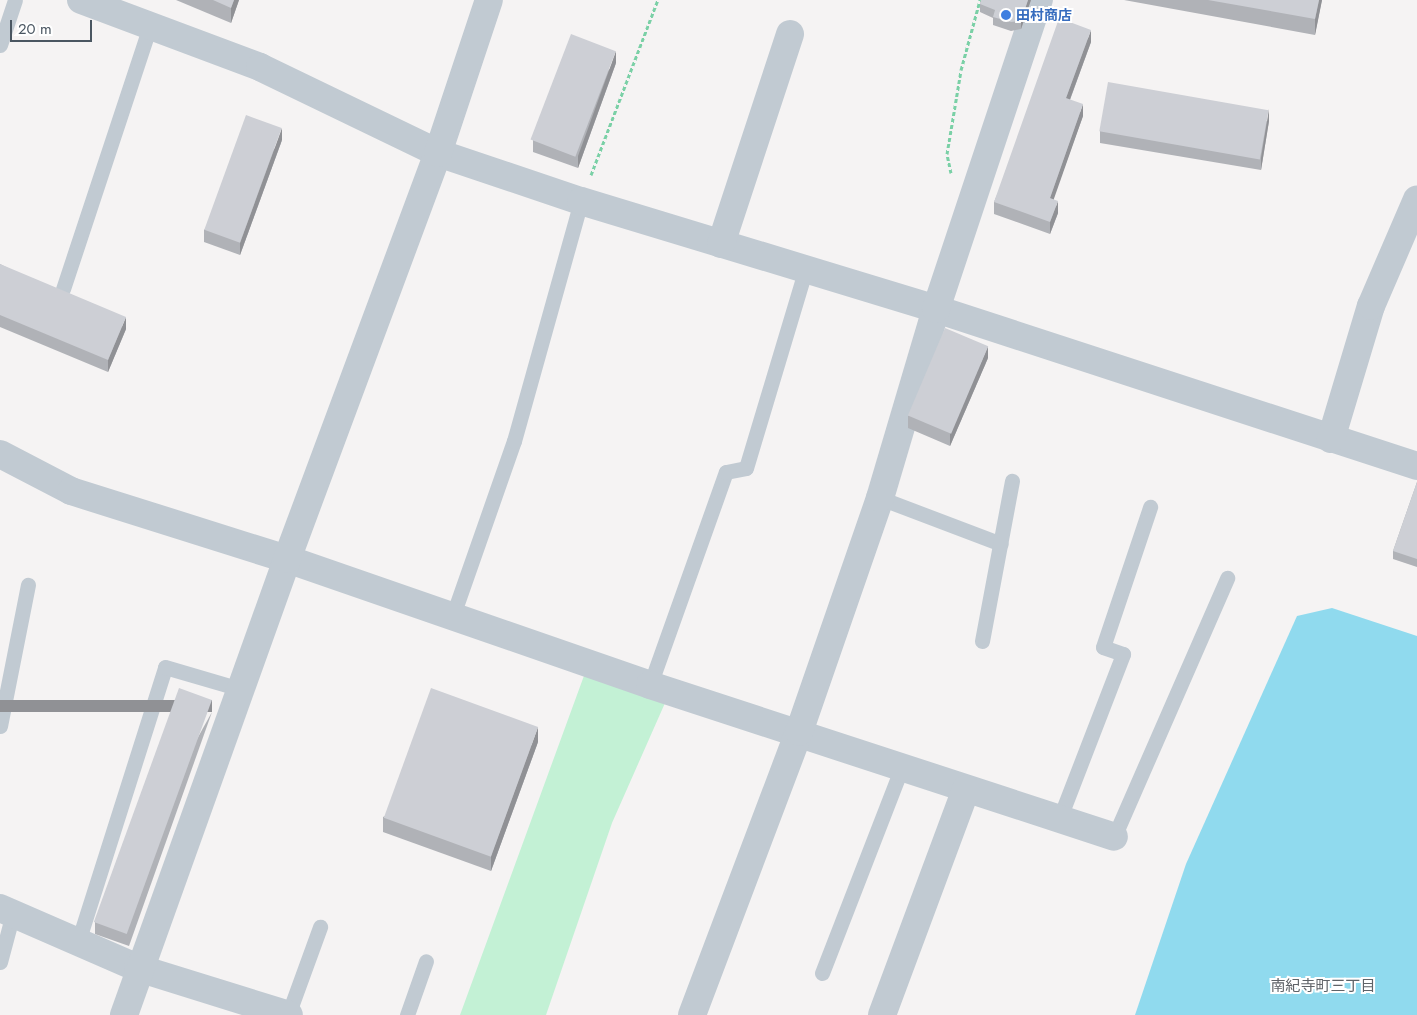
<!DOCTYPE html>
<html>
<head>
<meta charset="utf-8">
<style>
	body { margin:0 }
	#map { position:relative; width:1417px; height:1015px; overflow:hidden; background:#f5f3f3; font-family:Jost,"Noto Sans JP",sans-serif }
	div>[style] { position:absolute }
	.green>* { inset:0; background:#c3f1d5 }
	.water>* { inset:0; background:#90daee }
	.path>* { height:3px; margin-top:-1.5px; transform-origin:0; background:repeating-linear-gradient(90deg,#7ad0a6 0 4px,transparent 0 6.5px) }
	.service>* { height:15px; margin:-7.5px; padding:0 7.5px; transform-origin:7.5px; border-radius:7.5px; background:#c1cad2 }
	.minor>* { height:28px; margin:-14px; padding:0 14px; transform-origin:14px; border-radius:14px; background:#c1cad2 }
	.wall>* { inset:0; background:#b0b2b7 }
	.shaded-wall>* { inset:0; background:#909195; transform-origin:0 0 }
	.building>* { inset:0; background:#cdcfd5; transform-origin:0 0 }
	.dots>* { width:14px; height:14px; translate:-50% -50%; box-sizing:border-box; border:2px solid #fff; border-radius:50% }
	span { translate:-50% -50%; white-space:nowrap; text-align:center; line-height:1.15; -webkit-text-stroke:4px #fff; paint-order:stroke }
	.shop-label { font-size:14px; color:#366cbe; font-weight:700 }
	.left { translate:0 -50%; text-align:left }
	.neighbourhood-label { font-size:15px; color:#5f6368 }
	.scale { position:absolute; left:10px; top:20px; width:82px; height:22px; box-sizing:border-box; border:2px solid #4a5661; border-top:0; padding-left:6px; font-size:15px; line-height:18px; white-space:nowrap; color:#4a5661; -webkit-text-stroke:4px #fff; paint-order:stroke }
</style>
</head>
<body>
<div id="map">
	<div class="green">
		<i style="clip-path:polygon(585px 673px,665px 703px,612px 823px,546px 1015px,460px 1015px)"></i>
	</div>
	<div class="water">
		<i style="clip-path:polygon(1332px 608px,1417px 636px,1417px 1015px,1135px 1015px,1186px 864px,1297px 616px)"></i>
	</div>
	<div class="path">
		<i style="left:951px;top:173px;width:19px;rotate:-102deg"></i>
		<i style="left:947px;top:154px;width:85px;rotate:-80.5deg"></i>
		<i style="left:961px;top:70px;width:73px;rotate:-74.8deg"></i>
		<i style="left:591px;top:175px;width:187px;rotate:-69.1deg"></i>
	</div>
	<div class="service">
		<i style="left:0;top:45px;width:47px;rotate:-71.6deg"></i>
		<i style="left:63px;top:289px;width:277px;rotate:-71.7deg"></i>
		<i style="left:880px;top:498px;width:129px;rotate:20.8deg"></i>
		<i style="left:453px;top:615px;width:184px;rotate:-70.7deg"></i>
		<i style="left:514px;top:441px;width:249px;rotate:-74.4deg"></i>
		<i style="left:982px;top:641px;width:163px;rotate:-79.4deg"></i>
		<i style="left:650px;top:685px;width:226px;rotate:-70.4deg"></i>
		<i style="left:726px;top:472px;width:20px;rotate:-11deg"></i>
		<i style="left:746px;top:468px;width:206px;rotate:-73.3deg"></i>
		<i style="left:0;top:726px;width:144px;rotate:-78.8deg"></i>
		<i style="left:1059px;top:820px;width:178px;rotate:-68.9deg"></i>
		<i style="left:1123px;top:654px;width:21px;rotate:-161deg"></i>
		<i style="left:1103px;top:647px;width:148px;rotate:-71.4deg"></i>
		<i style="left:1114px;top:837px;width:283px;rotate:-66.4deg"></i>
		<i style="left:78px;top:942px;width:288px;rotate:-72.4deg"></i>
		<i style="left:165px;top:667px;width:78px;rotate:16.3deg"></i>
		<i style="left:0;top:962px;width:51px;rotate:-75.1deg"></i>
		<i style="left:822px;top:973px;width:221px;rotate:-68.8deg"></i>
		<i style="left:288px;top:1015px;width:94px;rotate:-70deg"></i>
		<i style="left:407px;top:1015px;width:57px;rotate:-70.6deg"></i>
	</div>
	<div class="minor">
		<i style="left:81px;top:0;width:191px;rotate:20.5deg"></i>
		<i style="left:260px;top:67px;width:198px;rotate:25.8deg"></i>
		<i style="left:438px;top:153px;width:151px;rotate:18.6deg"></i>
		<i style="left:581px;top:201px;width:371px;rotate:16.9deg"></i>
		<i style="left:936px;top:309px;width:506px;rotate:18.08deg"></i>
		<i style="left:721px;top:244px;width:221px;rotate:-71.8deg"></i>
		<i style="left:1331px;top:439px;width:139px;rotate:-73.3deg"></i>
		<i style="left:1371px;top:306px;width:116px;rotate:-66.7deg"></i>
		<i style="left:0;top:454px;width:80px;rotate:27.5deg"></i>
		<i style="left:71px;top:491px;width:226px;rotate:17.5deg"></i>
		<i style="left:287px;top:559px;width:384px;rotate:19.1deg"></i>
		<i style="left:650px;top:685px;width:488px;rotate:18.1deg"></i>
		<i style="left:0;top:908px;width:150px;rotate:23.5deg"></i>
		<i style="left:138px;top:968px;width:158px;rotate:17.3deg"></i>
		<i style="left:124px;top:1015px;width:484px;rotate:-70.3deg"></i>
		<i style="left:287px;top:559px;width:433px;rotate:-69.6deg"></i>
		<i style="left:438px;top:153px;width:161px;rotate:-71.6deg"></i>
		<i style="left:692px;top:1015px;width:303px;rotate:-69.3deg"></i>
		<i style="left:799px;top:732px;width:248px;rotate:-70.9deg"></i>
		<i style="left:880px;top:498px;width:197px;rotate:-73.5deg"></i>
		<i style="left:936px;top:309px;width:326px;rotate:-71.6deg"></i>
		<i style="left:882px;top:1015px;width:241px;rotate:-69.6deg"></i>
	</div>
	<div class="wall">
		<i style="clip-path:polygon(176px 0,239px 0,231px 23px)"></i>
		<i style="clip-path:polygon(981px 0,1031px 0,1021px 29px,1011px 31px,993px 25px,993px 18px,980px 12px,980px 4px)"></i>
		<i style="clip-path:polygon(1124px 0,1322px 0,1315px 35px)"></i>
		<i style="clip-path:polygon(1070px 22px,1091px 42px,1070px 100px,1083px 116px,1053px 199px,1058px 213px,1050px 234px,994px 214px,994px 202px,1071px 22px)"></i>
		<i style="clip-path:polygon(616px 63px,578px 168px,533px 152px,533px 140px)"></i>
		<i style="clip-path:polygon(1269px 121px,1261px 170px,1100px 143px,1100px 131px)"></i>
		<i style="clip-path:polygon(282px 140px,240px 255px,204px 242px,204px 230px)"></i>
		<i style="clip-path:polygon(0 264px,126px 329px,108px 372px,0 327px)"></i>
		<i style="clip-path:polygon(988px 358px,950px 446px,908px 428px,908px 416px)"></i>
		<i style="clip-path:polygon(1417px 482px,1417px 567px,1393px 559px,1393px 551px)"></i>
		<i style="clip-path:polygon(212px 712px,129px 946px,95px 934px,95px 922px)"></i>
		<i style="clip-path:polygon(538px 742px,491px 871px,383px 832px,383px 817px)"></i>
	</div>
	<div class="shaded-wall">
		<i style="clip-path:polygon(234px 0,239px 0,231px 23px,231px 8px)"></i>
		<i style="clip-path:polygon(1028px 0,1031px 0,1021px 29px,1021px 21px)"></i>
		<i style="clip-path:polygon(1319px 0,1322px 0,1315px 35px,1315px 19px)"></i>
		<i style="clip-path:polygon(1071px 10px,1071px 22px,1067px 33px,1067px 21px)"></i>
		<i style="clip-path:polygon(1091px 30px,1091px 42px,1066px 110px,1066px 98px)"></i>
		<i style="clip-path:polygon(616px 51px,616px 63px,578px 168px,578px 156px)"></i>
		<i style="clip-path:polygon(1083px 104px,1083px 116px,1050px 210px,1050px 198px)"></i>
		<i style="clip-path:polygon(1269px 109px,1269px 121px,1261px 170px,1261px 158px)"></i>
		<i style="clip-path:polygon(282px 128px,282px 140px,240px 255px,240px 243px)"></i>
		<i style="clip-path:polygon(1058px 201px,1058px 213px,1050px 234px,1050px 222px)"></i>
		<i style="clip-path:polygon(126px 317px,126px 329px,108px 372px,108px 360px)"></i>
		<i style="clip-path:polygon(988px 346px,988px 358px,950px 446px,950px 434px)"></i>
		<i style="left:212px;top:700px;width:12px;height:248px;rotate:90deg"></i>
		<i style="clip-path:polygon(538px 727px,538px 742px,491px 871px,491px 856px)"></i>
	</div>
	<div class="building">
		<i style="clip-path:polygon(213px 0,234px 0,231px 8px)"></i>
		<i style="clip-path:polygon(981px 0,1028px 0,1021px 21px,1011px 22px,993px 17px,995px 10px,980px 4px)"></i>
		<i style="clip-path:polygon(1208px 0,1319px 0,1315px 19px)"></i>
		<i style="clip-path:polygon(1063px 7px,1071px 10px,1067px 21px,1091px 30px,1066px 98px,1083px 104px,1050px 198px,1058px 201px,1050px 222px,994px 202px)"></i>
		<i style="left:571px;top:34px;width:48px;height:113px;rotate:21deg"></i>
		<i style="left:1108px;top:82px;width:163px;height:50px;rotate:10deg"></i>
		<i style="left:246px;top:115px;width:38px;height:122px;rotate:20deg"></i>
		<i style="clip-path:polygon(0 264px,126px 317px,108px 360px,0 315px)"></i>
		<i style="left:945px;top:328px;width:47px;height:95px;rotate:23deg"></i>
		<i style="clip-path:polygon(1417px 482px,1417px 559px,1393px 551px)"></i>
		<i style="left:179px;top:688px;width:35px;height:249px;rotate:20deg"></i>
		<i style="left:431px;top:688px;width:114px;height:138px;rotate:20deg"></i>
	</div>
	<div class="dots">
		<i style="left:1006px;top:15px;background:#3f7fe0"></i>
	</div>
	<div class="shop-label">
		<span class="left" style="left:1016px;top:15px">田村商店</span>
	</div>
	<div class="neighbourhood-label">
		<span style="left:1323px;top:987px">南紀寺町三丁目</span>
	</div>
	<div class="scale">20 m</div>
</div>
</body>
</html>
